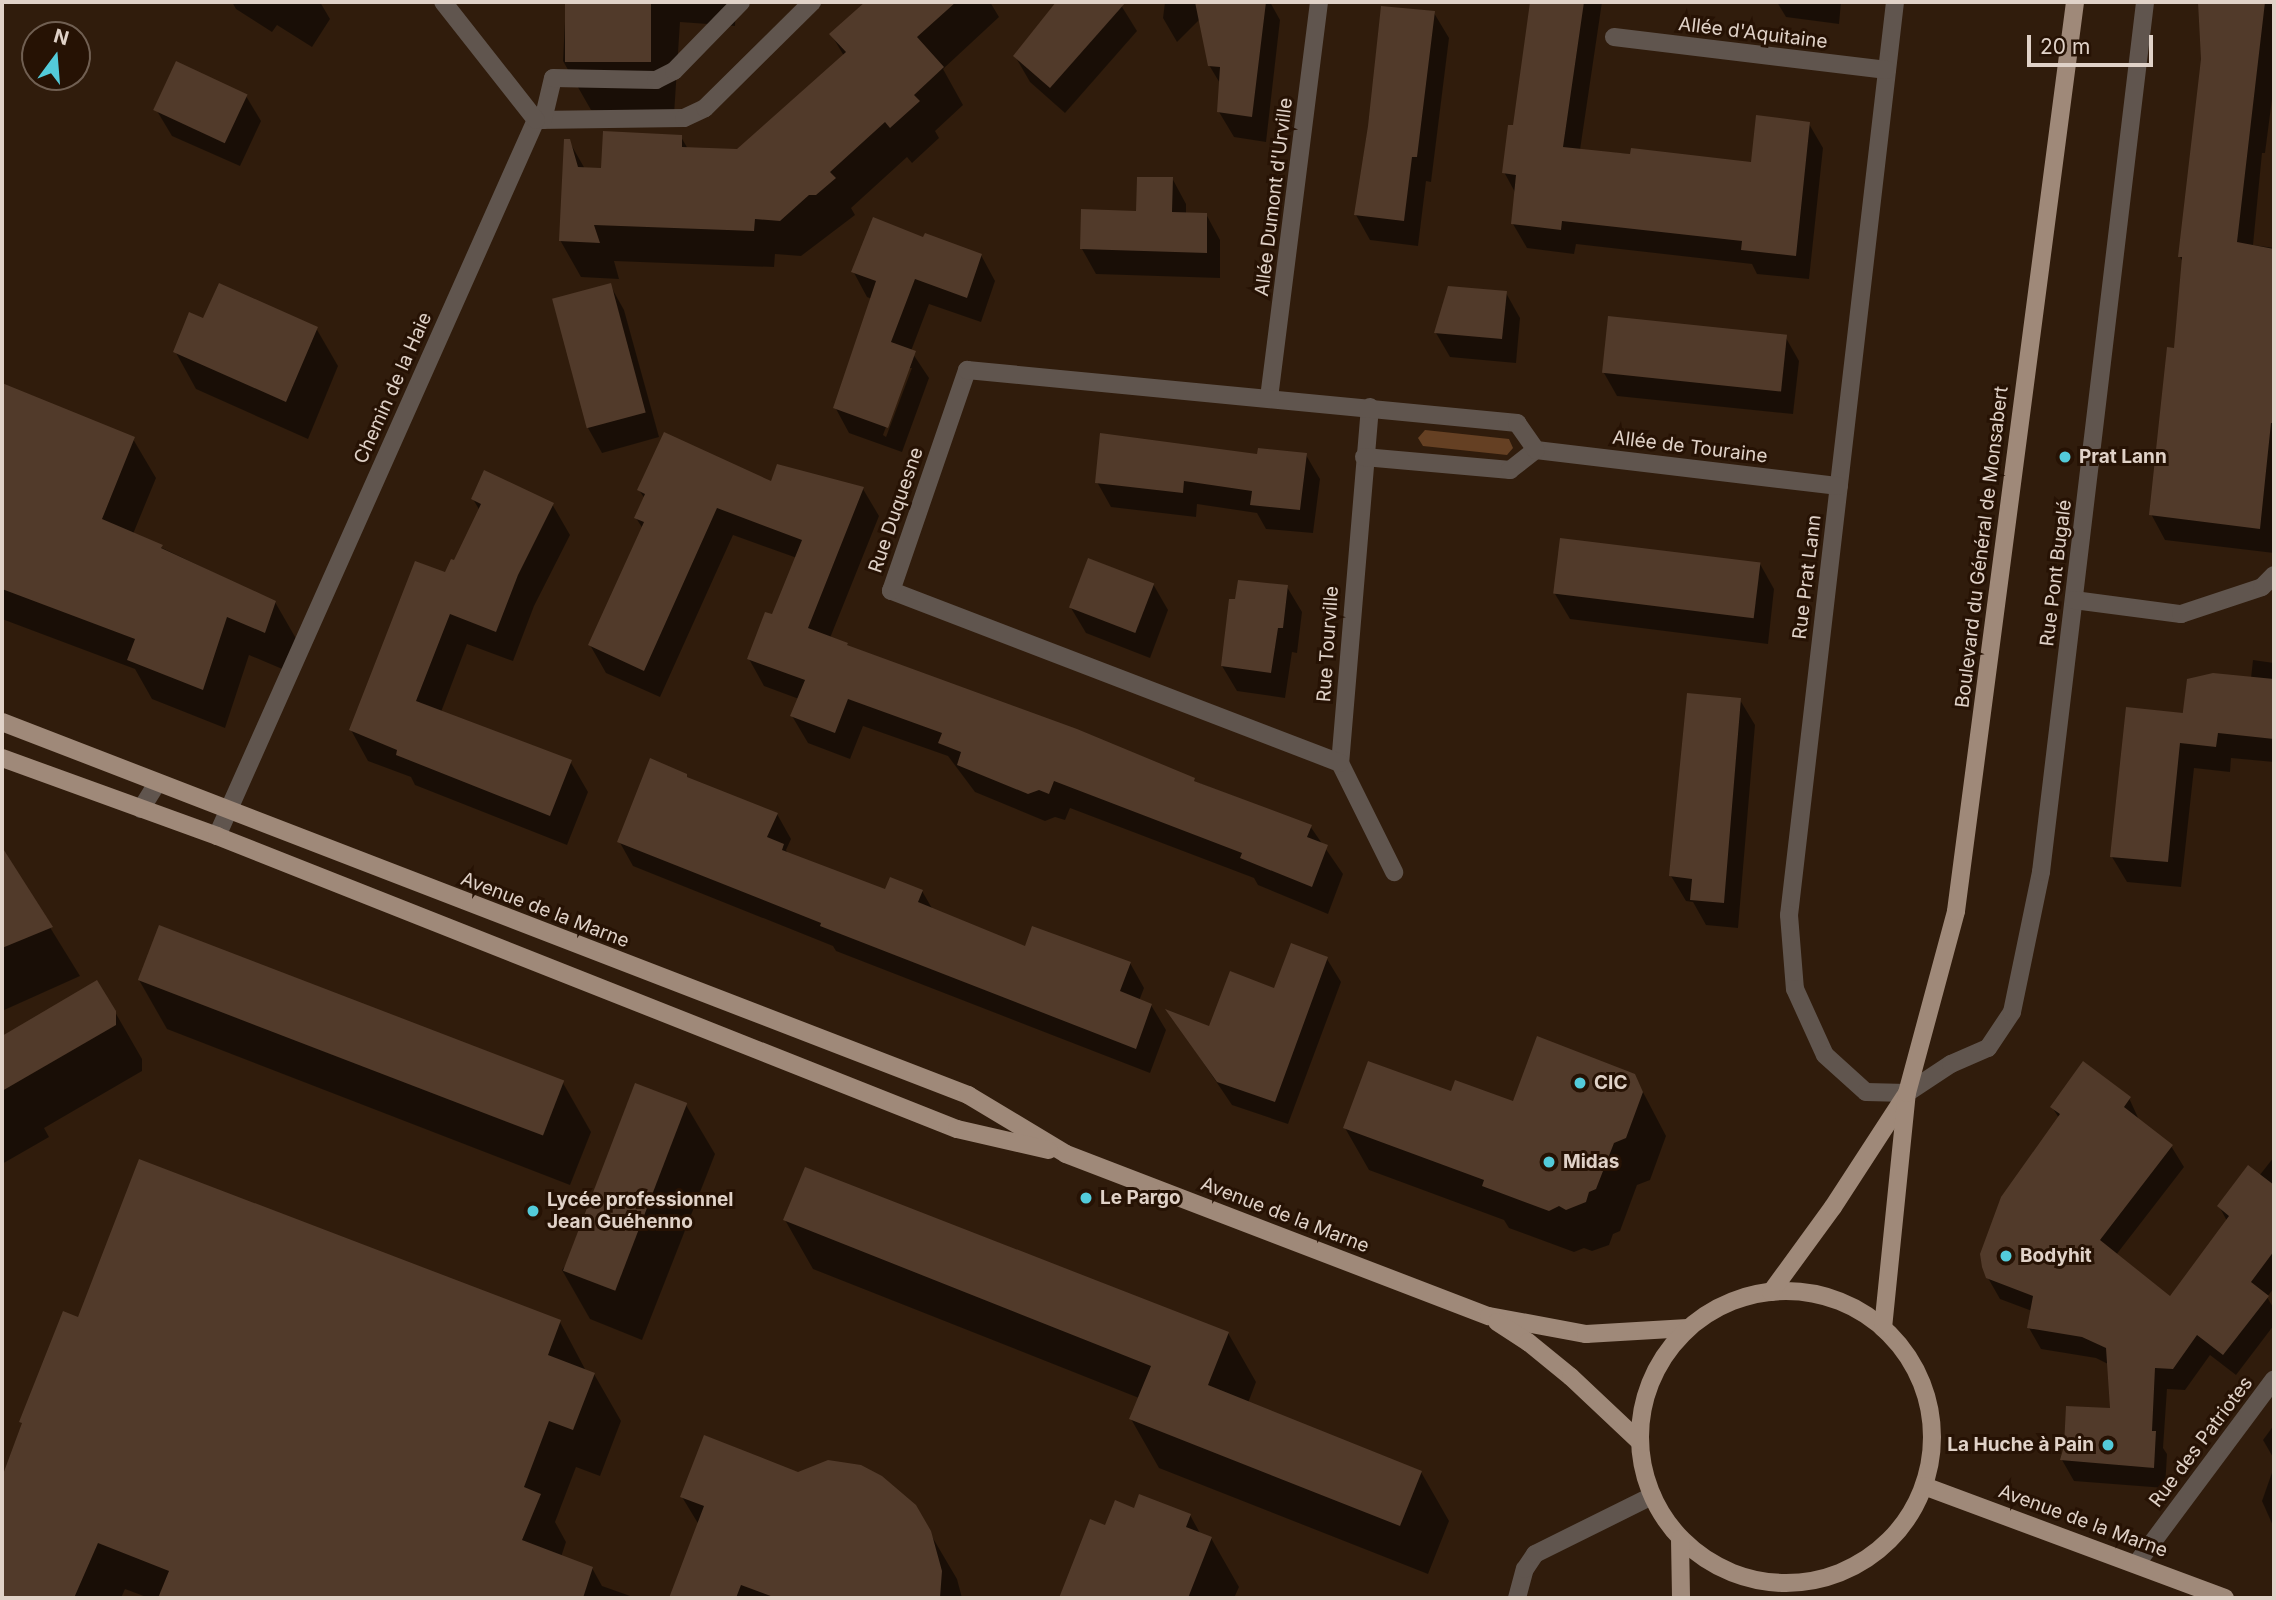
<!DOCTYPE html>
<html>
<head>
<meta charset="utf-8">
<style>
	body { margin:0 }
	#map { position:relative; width:2276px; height:1600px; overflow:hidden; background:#301c0c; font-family:Inter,sans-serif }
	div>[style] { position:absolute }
	.green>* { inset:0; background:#654023 }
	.shadow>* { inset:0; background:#0007 }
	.building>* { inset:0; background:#513a2a; transform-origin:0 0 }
	.minor>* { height:18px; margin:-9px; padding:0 9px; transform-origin:9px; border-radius:9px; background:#60554e }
	.major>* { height:18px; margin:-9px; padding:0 9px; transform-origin:9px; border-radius:9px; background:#9f8979 }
	.major>.ring { margin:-9px; padding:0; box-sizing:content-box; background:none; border:18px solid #9f8979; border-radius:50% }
	.dots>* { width:19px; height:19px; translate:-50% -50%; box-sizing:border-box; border:4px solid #261204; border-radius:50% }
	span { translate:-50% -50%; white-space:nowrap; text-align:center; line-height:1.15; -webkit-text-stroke:6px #261204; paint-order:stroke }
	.street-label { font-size:19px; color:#e0d2c8 }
	.poi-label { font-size:19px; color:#e0d2c8; font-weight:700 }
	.left { translate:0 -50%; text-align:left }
	.right { translate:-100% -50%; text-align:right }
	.frame { position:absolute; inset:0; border:4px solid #e0d2c8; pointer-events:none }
	.north { position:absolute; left:21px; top:21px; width:70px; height:70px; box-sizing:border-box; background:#261204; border:2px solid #705f52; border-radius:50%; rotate:16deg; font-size:19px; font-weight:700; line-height:28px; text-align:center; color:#e0d2c8 }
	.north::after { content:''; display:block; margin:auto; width:24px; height:32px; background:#53cbda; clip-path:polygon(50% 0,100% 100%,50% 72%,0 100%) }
	.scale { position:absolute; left:2027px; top:35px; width:126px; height:32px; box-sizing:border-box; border:4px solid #e0d2c8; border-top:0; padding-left:9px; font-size:21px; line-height:24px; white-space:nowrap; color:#e0d2c8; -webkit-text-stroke:5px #261204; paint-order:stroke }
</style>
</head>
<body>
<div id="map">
	<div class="green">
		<i style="clip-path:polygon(1425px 430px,1509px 439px,1513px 448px,1507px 455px,1423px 446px,1418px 438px)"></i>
	</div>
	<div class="shadow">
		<i style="clip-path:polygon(232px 2px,320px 2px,330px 19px,312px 47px,277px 25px,272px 32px,236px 9px)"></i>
		<i style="clip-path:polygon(566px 2px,736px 2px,735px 26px,680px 22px,674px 115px,591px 110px,563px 61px)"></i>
		<i style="clip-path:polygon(868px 2px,990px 2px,999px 17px,943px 69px,963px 105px,935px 131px,939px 138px,912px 163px,907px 157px,851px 208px,855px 215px,801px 256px,775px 254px,774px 267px,614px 261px,619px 279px,581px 277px,560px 240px,569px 141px,585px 169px,603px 170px,681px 137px,688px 149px,738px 151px,844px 56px,831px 34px)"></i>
		<i style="clip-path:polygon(1059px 2px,1119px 2px,1137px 31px,1065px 113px,1030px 82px,1015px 56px)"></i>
		<i style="clip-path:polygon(1165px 2px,1270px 2px,1280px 20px,1266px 142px,1234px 137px,1219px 112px,1221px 85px,1209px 65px,1200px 19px,1177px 42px,1163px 18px)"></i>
		<i style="clip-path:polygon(1532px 2px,1602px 2px,1580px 150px,1752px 164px,1809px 124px,1823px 148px,1809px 279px,1757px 274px,1752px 264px,1576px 244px,1574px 254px,1527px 248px,1513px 224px,1516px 194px,1504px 172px,1515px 127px)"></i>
		<i style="clip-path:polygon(1777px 2px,1841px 2px,1839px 24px,1786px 17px)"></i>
		<i style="clip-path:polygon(2210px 2px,2274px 2px,2274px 84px,2265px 153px,2262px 153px,2253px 245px,2274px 248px,2274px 553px,2165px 540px,2151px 514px,2175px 350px,2183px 262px,2180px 257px)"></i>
		<i style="clip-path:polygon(1434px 13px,1449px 38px,1431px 182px,1426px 181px,1418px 246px,1370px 240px,1356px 215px)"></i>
		<i style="clip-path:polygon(246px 96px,261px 121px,240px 166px,172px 136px,157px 111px)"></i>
		<i style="clip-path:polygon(1172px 178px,1186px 204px,1186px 214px,1206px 214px,1220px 240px,1220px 278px,1096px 274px,1082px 249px,1138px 213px)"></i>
		<i style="clip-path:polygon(evenodd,924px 240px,981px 255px,995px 281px,981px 322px,929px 304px,911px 351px,929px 378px,902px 452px,849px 433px,835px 407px,872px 299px,867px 297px,853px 271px,924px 240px,908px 368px,912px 368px,886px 437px,883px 435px,908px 368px)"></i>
		<i style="clip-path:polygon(610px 285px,624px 310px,659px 437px,602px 453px,588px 428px)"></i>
		<i style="clip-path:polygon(1506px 293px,1520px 318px,1516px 363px,1450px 357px,1436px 333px)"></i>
		<i style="clip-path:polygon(204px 320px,316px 328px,338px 366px,308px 439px,196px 389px,175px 351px)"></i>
		<i style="clip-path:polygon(1786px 338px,1799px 361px,1793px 414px,1617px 396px,1604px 373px)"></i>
		<i style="clip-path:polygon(2px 385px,133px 439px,156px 478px,133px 534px,275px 602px,298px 642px,287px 671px,249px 655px,225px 728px,152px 699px,135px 669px,2px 619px)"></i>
		<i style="clip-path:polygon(1306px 455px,1320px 479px,1313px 533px,1266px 529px,1257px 513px,1197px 504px,1196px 517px,1111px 507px,1097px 482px,1259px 456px)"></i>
		<i style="clip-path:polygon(772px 484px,863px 489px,879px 516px,830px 638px,849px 648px,1310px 826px,1343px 874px,1328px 914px,1258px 885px,1254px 878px,1070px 808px,1065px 820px,1055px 817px,1045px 821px,975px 792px,948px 756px,863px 726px,850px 759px,808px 743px,792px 716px,799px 699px,764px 686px,749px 659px,773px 617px,797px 558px,733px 535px,660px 697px,606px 673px,590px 645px,643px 529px,636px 518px,645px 499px,639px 490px)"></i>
		<i style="clip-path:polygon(473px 499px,552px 504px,570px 535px,534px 606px,513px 661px,467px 644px,441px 712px,570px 761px,588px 792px,567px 845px,415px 785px,411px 777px,368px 761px,351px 730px,455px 563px,480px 511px)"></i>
		<i style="clip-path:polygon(1760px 564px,1774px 589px,1768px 644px,1570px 619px,1555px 594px)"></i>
		<i style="clip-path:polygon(1153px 584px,1168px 610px,1150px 658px,1086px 633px,1071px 608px)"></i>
		<i style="clip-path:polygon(1287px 587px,1302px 612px,1297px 653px,1292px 652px,1285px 698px,1237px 691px,1222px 666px,1237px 601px)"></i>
		<i style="clip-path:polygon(2253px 660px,2274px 663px,2274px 762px,2231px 758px,2230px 772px,2194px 768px,2181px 887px,2127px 882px,2112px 857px,2182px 715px,2251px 678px)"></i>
		<i style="clip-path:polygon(1740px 700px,1755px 725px,1738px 928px,1706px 925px,1693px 902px,1686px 901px,1671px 876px)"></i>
		<i style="clip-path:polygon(688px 779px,777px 814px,791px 839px,786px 850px,788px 854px,886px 892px,922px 891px,933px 910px,1026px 948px,1130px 963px,1144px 988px,1139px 1001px,1151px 1005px,1166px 1030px,1150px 1073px,836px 951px,833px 946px,633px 866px,619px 841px)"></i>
		<i style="clip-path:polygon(2px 874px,22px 882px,80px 976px,2px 1011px)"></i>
		<i style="clip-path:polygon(1327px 959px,1341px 982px,1288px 1124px,1232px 1105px,1169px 1012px,1210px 1029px)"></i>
		<i style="clip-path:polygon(139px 980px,563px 1083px,591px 1132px,570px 1185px,167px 1029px)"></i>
		<i style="clip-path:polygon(115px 1012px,142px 1059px,142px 1071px,44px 1128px,49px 1137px,2px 1164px,2px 1049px,17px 1041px)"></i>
		<i style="clip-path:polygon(1634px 1075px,1666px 1136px,1650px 1180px,1637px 1185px,1620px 1231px,1613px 1234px,1609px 1245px,1592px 1251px,1584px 1248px,1574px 1252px,1509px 1228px,1504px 1220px,1369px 1170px,1345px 1128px,1452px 1094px,1514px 1104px)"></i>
		<i style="clip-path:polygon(2129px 1098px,2140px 1122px,2171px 1146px,2184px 1167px,2116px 1255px,2171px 1298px,2227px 1221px,2219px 1206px,2259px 1176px,2274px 1157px,2274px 1288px,2267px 1297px,2274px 1309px,2274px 1325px,2236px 1375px,2210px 1355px,2185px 1390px,2167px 1389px,2163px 1448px,2167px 1454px,2165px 1488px,2074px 1481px,2062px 1460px,2112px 1410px,2108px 1364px,2096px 1358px,2041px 1349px,2029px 1328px,2032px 1311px,2000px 1299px,1988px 1278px,2059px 1118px,2052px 1107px)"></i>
		<i style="clip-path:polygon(686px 1105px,715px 1154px,642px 1340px,590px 1319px,562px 1270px)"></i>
		<i style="clip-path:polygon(785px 1220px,1228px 1333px,1256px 1382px,1248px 1403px,1421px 1472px,1449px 1521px,1428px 1574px,1159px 1468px,1131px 1419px,1139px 1398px,813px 1269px)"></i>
		<i style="clip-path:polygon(64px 1313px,79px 1319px,560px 1322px,586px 1371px,594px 1374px,621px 1421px,600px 1476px,576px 1467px,555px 1522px,566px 1542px,561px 1557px,592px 1568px,602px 1586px,636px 1598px,149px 1598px,125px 1589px,121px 1598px,2px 1598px,2px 1480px)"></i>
		<i style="clip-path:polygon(2274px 1425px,2274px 1459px,2263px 1440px)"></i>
		<i style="clip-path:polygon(2274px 1467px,2274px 1528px,2262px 1501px)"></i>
		<i style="clip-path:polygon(798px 1473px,914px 1506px,957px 1579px,962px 1598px,671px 1598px,699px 1525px,682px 1497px)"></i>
		<i style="clip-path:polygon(1135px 1510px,1190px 1515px,1201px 1535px,1211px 1538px,1239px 1587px,1234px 1598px,1060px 1598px,1091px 1521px,1106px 1527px)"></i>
	</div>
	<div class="building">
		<i style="left:565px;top:2px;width:86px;height:60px"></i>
		<i style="clip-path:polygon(865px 2px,956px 2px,917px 37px,944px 67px,914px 95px,920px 101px,890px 128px,885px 122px,830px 172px,836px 178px,816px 195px,809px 195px,780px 221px,755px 219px,754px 231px,594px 225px,600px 243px,559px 241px,564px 139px,570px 139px,578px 167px,601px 168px,603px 131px,682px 135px,682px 147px,737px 149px,846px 52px,829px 34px)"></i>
		<i style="clip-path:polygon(1056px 2px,1126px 2px,1050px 88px,1013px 56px)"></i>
		<i style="clip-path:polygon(1195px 2px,1266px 2px,1252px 117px,1217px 112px,1220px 67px,1208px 66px)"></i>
		<i style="clip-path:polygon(1530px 2px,1584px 2px,1563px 147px,1630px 154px,1631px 148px,1751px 162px,1756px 115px,1810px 122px,1796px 256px,1741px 250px,1742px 241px,1562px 221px,1561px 230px,1511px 224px,1516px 175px,1502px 173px,1508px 125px,1513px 125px)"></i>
		<i style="clip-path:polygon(2198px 2px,2265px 2px,2237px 242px,2274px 249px,2274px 423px,2271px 423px,2260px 529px,2149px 515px,2167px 347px,2174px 348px,2182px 257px,2178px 257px,2201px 59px)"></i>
		<i style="clip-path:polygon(1381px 6px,1435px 11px,1417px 157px,1412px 157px,1404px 221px,1354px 215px,1368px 126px)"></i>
		<i style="left:176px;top:61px;width:79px;height:54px;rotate:25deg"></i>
		<i style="clip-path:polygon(1137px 177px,1173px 177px,1172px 212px,1207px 213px,1207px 253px,1080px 249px,1081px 209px,1136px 211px)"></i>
		<i style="clip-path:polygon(873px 217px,923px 237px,925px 233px,982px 254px,967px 298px,915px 279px,891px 342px,916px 351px,888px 428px,833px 408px,876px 281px,851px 272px)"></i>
		<i style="clip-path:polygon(219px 283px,318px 327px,286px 402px,173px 352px,189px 312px,203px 318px)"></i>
		<i style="left:611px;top:283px;width:134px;height:61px;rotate:75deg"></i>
		<i style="clip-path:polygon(1448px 286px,1507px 291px,1502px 339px,1434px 333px)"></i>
		<i style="left:1608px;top:316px;width:180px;height:57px;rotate:6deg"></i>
		<i style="clip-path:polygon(2px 383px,135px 437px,102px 519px,163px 545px,161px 548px,276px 601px,265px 633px,227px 617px,203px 690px,127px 660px,135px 639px,2px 589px)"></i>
		<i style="clip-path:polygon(664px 432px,771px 481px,777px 464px,864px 487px,808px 628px,848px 643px,847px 645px,1077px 729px,1195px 778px,1194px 781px,1312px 825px,1307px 837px,1328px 845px,1312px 887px,1240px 858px,1242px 853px,1054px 781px,1049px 794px,1039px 790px,1028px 794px,957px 765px,961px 752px,938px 743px,942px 733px,848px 699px,835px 733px,790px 716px,805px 680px,747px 659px,765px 612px,772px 614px,802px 540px,717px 508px,644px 671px,588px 645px,644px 522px,634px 518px,645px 494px,637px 490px)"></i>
		<i style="clip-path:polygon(1100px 433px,1257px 454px,1258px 448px,1307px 453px,1300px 510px,1250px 505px,1252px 491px,1184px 481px,1183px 493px,1095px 483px)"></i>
		<i style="clip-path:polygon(484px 470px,554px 503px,518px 575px,496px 632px,450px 614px,416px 701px,572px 760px,550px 816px,396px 755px,397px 750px,349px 730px,415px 561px,445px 572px,451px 559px,454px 560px,481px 504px,471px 499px)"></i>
		<i style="left:1560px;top:538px;width:202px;height:56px;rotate:7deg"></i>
		<i style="left:1088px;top:558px;width:71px;height:53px;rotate:21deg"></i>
		<i style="clip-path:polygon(1238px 580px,1288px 585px,1283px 628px,1278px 628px,1271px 673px,1221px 666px,1229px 599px,1235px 599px)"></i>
		<i style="clip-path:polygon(2213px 673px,2274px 679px,2274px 739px,2218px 733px,2216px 747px,2180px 743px,2168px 862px,2110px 857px,2126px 707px,2183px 713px,2182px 719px,2187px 679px)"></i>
		<i style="clip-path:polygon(1687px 693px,1741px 698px,1724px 903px,1690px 900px,1692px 879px,1669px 876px)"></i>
		<i style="clip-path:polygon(650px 758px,687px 774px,687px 777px,778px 813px,767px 837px,784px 844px,782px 850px,885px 889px,890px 877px,923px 890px,918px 902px,1025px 946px,1032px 926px,1131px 962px,1120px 991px,1152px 1004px,1136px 1049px,820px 926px,821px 923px,617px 842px)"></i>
		<i style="clip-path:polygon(2px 847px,53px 927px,2px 948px)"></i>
		<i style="left:159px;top:925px;width:434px;height:59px;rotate:21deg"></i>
		<i style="clip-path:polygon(1291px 943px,1328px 957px,1275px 1102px,1217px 1082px,1165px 1009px,1209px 1026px,1230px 971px,1274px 988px)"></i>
		<i style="clip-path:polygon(97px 980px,116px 1011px,116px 1025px,2px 1091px,2px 1036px)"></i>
		<i style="clip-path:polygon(1537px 1036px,1635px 1074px,1643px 1092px,1626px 1138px,1614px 1143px,1596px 1189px,1589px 1192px,1586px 1202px,1566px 1210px,1559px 1206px,1549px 1211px,1482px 1186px,1484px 1180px,1343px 1128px,1368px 1061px,1451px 1091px,1455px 1080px,1513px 1101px)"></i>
		<i style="clip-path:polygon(2083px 1061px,2131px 1097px,2124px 1107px,2173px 1145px,2100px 1240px,2170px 1296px,2229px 1216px,2217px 1206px,2248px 1165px,2274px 1185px,2274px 1251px,2251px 1282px,2269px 1296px,2223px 1355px,2197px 1335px,2173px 1369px,2155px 1368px,2152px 1431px,2156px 1431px,2154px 1468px,2060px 1460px,2064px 1446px,2066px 1406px,2110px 1408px,2106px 1348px,2082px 1337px,2027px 1328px,2033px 1296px,1986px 1278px,1982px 1267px,1980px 1254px,2001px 1197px,2060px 1114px,2050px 1107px)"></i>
		<i style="left:635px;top:1083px;width:56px;height:201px;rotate:21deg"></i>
		<i style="clip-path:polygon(139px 1159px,561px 1320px,548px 1355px,595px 1373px,573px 1430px,549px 1421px,524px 1487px,541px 1494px,522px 1540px,593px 1567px,583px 1598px,158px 1598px,169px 1571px,98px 1543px,74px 1598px,2px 1598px,2px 1477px,22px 1423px,19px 1422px,63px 1311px,78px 1317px)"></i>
		<i style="clip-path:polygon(805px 1167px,1229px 1332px,1208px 1385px,1422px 1471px,1400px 1526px,1129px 1419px,1151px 1366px,783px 1220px)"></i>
		<i style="clip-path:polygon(704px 1435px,798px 1472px,828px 1460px,861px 1465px,882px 1476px,916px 1505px,931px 1531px,942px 1571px,940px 1598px,776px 1598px,741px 1585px,736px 1598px,669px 1598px,704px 1506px,680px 1497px)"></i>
		<i style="clip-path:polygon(1139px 1494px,1191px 1514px,1186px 1527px,1212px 1537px,1188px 1598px,1059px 1598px,1090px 1519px,1105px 1525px,1115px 1500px,1134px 1508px)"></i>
	</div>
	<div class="minor">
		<i style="left:1895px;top:2px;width:919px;rotate:96.62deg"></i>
		<i style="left:1789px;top:915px;width:74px;rotate:85.4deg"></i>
		<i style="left:1795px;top:989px;width:72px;rotate:65.6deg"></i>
		<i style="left:1825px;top:1055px;width:55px;rotate:42.1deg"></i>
		<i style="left:1866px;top:1092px;width:41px;rotate:1.4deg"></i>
		<i style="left:1907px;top:1093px;width:53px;rotate:-33.4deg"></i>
		<i style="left:1951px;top:1064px;width:40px;rotate:-23.4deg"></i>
		<i style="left:1988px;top:1048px;width:43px;rotate:-56.3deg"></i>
		<i style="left:2012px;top:1012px;width:143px;rotate:-78.3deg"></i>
		<i style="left:2041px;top:872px;width:876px;rotate:-83.18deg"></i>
		<i style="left:1614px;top:37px;width:275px;rotate:6.9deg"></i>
		<i style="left:536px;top:120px;width:148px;rotate:-0.8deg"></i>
		<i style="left:684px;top:118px;width:23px;rotate:-25deg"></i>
		<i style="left:705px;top:108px;width:151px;rotate:-44.7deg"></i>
		<i style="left:543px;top:120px;width:43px;rotate:-76.6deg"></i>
		<i style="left:553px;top:78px;width:103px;rotate:1.1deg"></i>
		<i style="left:656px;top:80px;width:20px;rotate:-27deg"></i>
		<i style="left:674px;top:71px;width:96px;rotate:-45.8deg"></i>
		<i style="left:1269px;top:398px;width:399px;rotate:-82.8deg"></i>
		<i style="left:1370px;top:407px;width:357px;rotate:94.8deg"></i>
		<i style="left:1340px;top:763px;width:122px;rotate:63.6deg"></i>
		<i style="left:1364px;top:457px;width:147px;rotate:5.1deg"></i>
		<i style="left:1510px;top:470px;width:33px;rotate:-38deg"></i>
		<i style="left:1536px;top:450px;width:305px;rotate:6.8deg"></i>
		<i style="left:2074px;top:600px;width:108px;rotate:7.5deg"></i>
		<i style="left:2181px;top:614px;width:85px;rotate:-18.4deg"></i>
		<i style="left:2262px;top:587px;width:17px;rotate:-45deg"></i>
		<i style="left:1340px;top:763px;width:481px;rotate:-159deg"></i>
		<i style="left:891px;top:591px;width:234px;rotate:-71deg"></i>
		<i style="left:967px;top:370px;width:553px;rotate:5.5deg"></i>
		<i style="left:1517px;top:423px;width:33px;rotate:55deg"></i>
		<i style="left:141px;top:809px;width:31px;rotate:-58deg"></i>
		<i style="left:217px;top:836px;width:784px;rotate:-65.99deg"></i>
		<i style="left:536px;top:120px;width:150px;rotate:-128.2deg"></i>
		<i style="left:2137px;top:1563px;width:229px;rotate:-53.3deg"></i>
		<i style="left:1517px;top:1598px;width:30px;rotate:-75deg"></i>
		<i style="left:1525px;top:1569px;width:18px;rotate:-56deg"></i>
		<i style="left:1535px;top:1554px;width:131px;rotate:-26.4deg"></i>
	</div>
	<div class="major">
		<i style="left:2px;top:722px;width:1036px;rotate:21.11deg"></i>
		<i style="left:968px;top:1095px;width:114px;rotate:31deg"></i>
		<i style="left:1066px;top:1154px;width:453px;rotate:21deg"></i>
		<i style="left:1489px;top:1316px;width:99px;rotate:10.5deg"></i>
		<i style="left:1586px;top:1334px;width:102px;rotate:-3.4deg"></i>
		<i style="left:2px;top:758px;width:229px;rotate:19.9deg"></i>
		<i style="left:217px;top:836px;width:796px;rotate:21.6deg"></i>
		<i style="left:957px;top:1129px;width:94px;rotate:12.9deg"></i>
		<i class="ring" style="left:1640px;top:1291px;width:274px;height:274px"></i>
		<i style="left:1771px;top:1292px;width:105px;rotate:-53.9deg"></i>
		<i style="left:1833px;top:1207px;width:132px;rotate:-57deg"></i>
		<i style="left:1497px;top:1322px;width:37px;rotate:33deg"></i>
		<i style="left:1528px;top:1342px;width:55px;rotate:39.1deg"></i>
		<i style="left:1571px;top:1377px;width:93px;rotate:43.3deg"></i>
		<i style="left:1883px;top:1328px;width:236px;rotate:-84.2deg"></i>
		<i style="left:1907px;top:1093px;width:188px;rotate:-74.9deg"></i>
		<i style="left:1956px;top:911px;width:917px;rotate:-82.54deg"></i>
		<i style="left:1924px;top:1486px;width:321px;rotate:20.4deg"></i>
		<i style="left:1680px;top:1539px;width:59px;rotate:89deg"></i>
	</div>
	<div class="dots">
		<i style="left:2065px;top:457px;background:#53cbda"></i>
		<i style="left:1580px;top:1083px;background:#53cbda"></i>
		<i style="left:1549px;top:1162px;background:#53cbda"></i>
		<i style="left:1086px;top:1198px;background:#53cbda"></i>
		<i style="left:533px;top:1211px;background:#53cbda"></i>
		<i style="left:2006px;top:1256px;background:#53cbda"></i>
		<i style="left:2108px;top:1445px;background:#53cbda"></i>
	</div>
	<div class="street-label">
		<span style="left:1753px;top:33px;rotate:7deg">Allée d'Aquitaine</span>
		<span style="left:1274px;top:197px;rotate:-83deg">Allée Dumont d'Urville</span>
		<span style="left:393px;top:388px;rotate:-66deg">Chemin de la Haie</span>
		<span style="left:1690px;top:447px;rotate:7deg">Allée de Touraine</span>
		<span style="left:896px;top:510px;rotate:-71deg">Rue Duquesne</span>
		<span style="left:1982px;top:547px;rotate:-83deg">Boulevard du Général de Monsabert</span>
		<span style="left:2056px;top:573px;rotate:-83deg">Rue Pont Bugalé</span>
		<span style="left:1807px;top:577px;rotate:-83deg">Rue Prat Lann</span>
		<span style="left:1328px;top:644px;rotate:-86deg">Rue Tourville</span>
		<span style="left:545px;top:910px;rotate:21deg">Avenue de la Marne</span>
		<span style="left:1285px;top:1215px;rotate:21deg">Avenue de la Marne</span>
		<span style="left:2201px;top:1442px;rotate:-53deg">Rue des Patriotes</span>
		<span style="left:2083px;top:1521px;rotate:20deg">Avenue de la Marne</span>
	</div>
	<div class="poi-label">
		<span class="left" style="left:2079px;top:457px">Prat Lann</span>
		<span class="left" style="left:1594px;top:1083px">CIC</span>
		<span class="left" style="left:1563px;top:1162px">Midas</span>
		<span class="left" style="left:1100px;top:1198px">Le Pargo</span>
		<span class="left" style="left:547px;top:1211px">Lycée professionnel<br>Jean Guéhenno</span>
		<span class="left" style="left:2020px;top:1256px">Bodyhit</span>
		<span class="right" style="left:2094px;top:1445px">La Huche à Pain</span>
	</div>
	<div class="frame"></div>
	<div class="north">N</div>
	<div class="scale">20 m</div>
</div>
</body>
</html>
